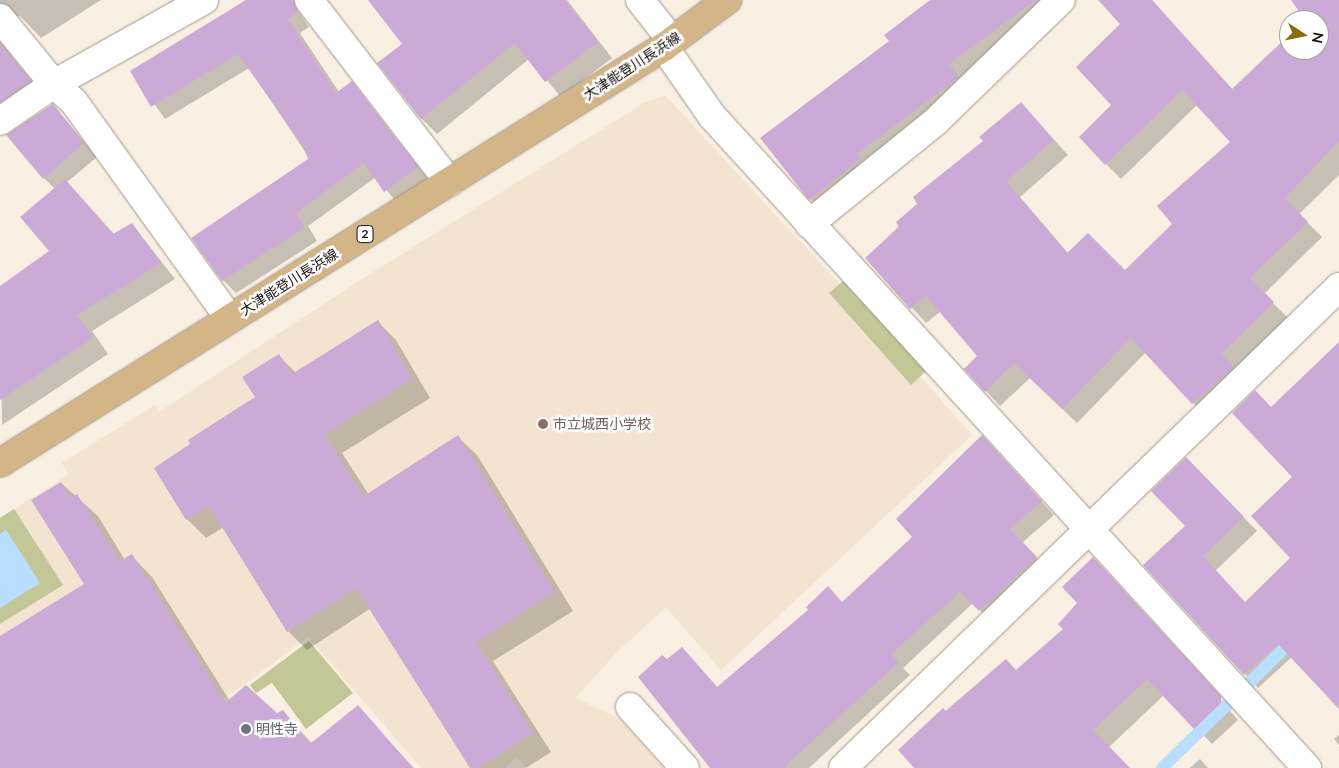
<!DOCTYPE html>
<html>
<head>
<meta charset="utf-8">
<style>
	body { margin:0 }
	#map { position:relative; width:1339px; height:768px; overflow:hidden; background:#f9efe2; font-family:Lato,"Noto Sans JP",sans-serif }
	div>[style] { position:absolute }
	.built>* { inset:0; background:#f2e4d0 }
	.green>* { inset:0; background:#c3c797 }
	.water>* { inset:0; background:#badefe }
	.shadow>* { inset:0; background:#0003 }
	.stream>* { height:12px; margin:-6px; padding:0 6px; transform-origin:6px; border-radius:6px; background:#badefe }
	.building>* { inset:0; background:#cbaad8 }
	.roads { filter:drop-shadow(0 0 1px #a0978b) drop-shadow(0 0 1px #a0978b) }
	.minor>* { height:28px; margin:-14px; padding:0 14px; transform-origin:14px; border-radius:14px; background:#fff }
	.primary>* { height:28px; margin:-14px; padding:0 14px; transform-origin:14px; border-radius:14px; background:#d4b588 }
	.dots>* { width:14px; height:14px; translate:-50% -50%; box-sizing:border-box; border:2px solid #fefefe; border-radius:50% }
	span { translate:-50% -50%; white-space:nowrap; text-align:center; line-height:1.15; -webkit-text-stroke:5px #fefefe; paint-order:stroke }
	.shield-label span { padding:1px 4px; background:#fefefe; border:1px solid; border-radius:4px; -webkit-text-stroke-width:0 }
	.shield-label { font-size:12px; color:#16120e; font-weight:700 }
	.street-label { font-size:14px; color:#16120e }
	.education-label { font-size:14px; color:#785e54 }
	.left { translate:0 -50%; text-align:left }
	.worship-label { font-size:14px; color:#5b616d }
	.north { position:absolute; left:1279px; top:10px; width:50px; height:50px; box-sizing:border-box; background:#fefefe; border:1px solid #a1a09e; border-radius:50%; rotate:101deg; font-size:14px; font-weight:700; line-height:20px; text-align:center; color:#16120e }
	.north::after { content:''; display:block; margin:auto; width:18px; height:22px; background:#886d0b; clip-path:polygon(50% 0,100% 100%,50% 72%,0 100%) }
</style>
</head>
<body>
<div id="map">
	<div class="built">
		<i style="clip-path:polygon(665px 95px,840px 284px,829px 293px,910px 384px,920px 376px,972px 435px,721px 670px,666px 607px,616px 653px,575px 698px,622px 720px,666px 768px,527px 768px,516px 757px,505px 768px,421px 768px,308px 637px,240px 688px,108px 768px,0 768px,0 518px,68px 475px,62px 463px,155px 405px,159px 412px,362px 279px,644px 103px)"></i>
	</div>
	<div class="green">
		<i style="clip-path:polygon(843px 281px,927px 370px,911px 385px,829px 293px)"></i>
		<i style="clip-path:polygon(14px 509px,63px 585px,0 624px,0 518px)"></i>
		<i style="clip-path:polygon(309px 641px,353px 693px,306px 729px,272px 683px,256px 693px,250px 685px)"></i>
	</div>
	<div class="water">
		<i style="clip-path:polygon(6px 530px,40px 583px,0 608px,0 534px)"></i>
	</div>
	<div class="shadow">
		<i style="clip-path:polygon(0 0,101px 0,41px 38px,20px 16px,3px 19px,0 27px)"></i>
		<i style="clip-path:polygon(246px 0,291px 0,309px 27px,300px 33px,339px 92px,352px 83px,430px 181px,398px 204px,376px 177px,308px 226px,317px 241px,236px 293px,223px 280px,310px 159px,249px 68px,165px 119px,132px 72px)"></i>
		<i style="clip-path:polygon(371px 0,567px 0,612px 58px,561px 97px,529px 59px,437px 134px,422px 119px,404px 45px)"></i>
		<i style="clip-path:polygon(932px 0,1071px 0,825px 214px,810px 199px,891px 41px)"></i>
		<i style="clip-path:polygon(1100px 0,1152px 0,1233px 90px,1289px 37px,1289px 50px,1319px 50px,1319px 20px,1307px 20px,1293px 0,1339px 0,1339px 175px,1299px 214px,1322px 237px,1264px 294px,1288px 318px,1208px 419px,1146px 352px,1077px 423px,1030px 378px,1000px 406px,986px 391px,979px 356px,941px 311px,926px 323px,867px 258px,1021px 104px,1068px 155px,1020px 197px,1068px 253px,1125px 272px,1174px 224px,1231px 142px,1197px 105px,1121px 179px,1106px 164px,1122px 24px)"></i>
		<i style="clip-path:polygon(0 41px,43px 95px,0 127px)"></i>
		<i style="clip-path:polygon(53px 105px,97px 157px,67px 182px,115px 235px,132px 224px,175px 279px,92px 331px,108px 354px,2px 425px,0 288px,51px 252px,55px 189px,44px 178px)"></i>
		<i style="clip-path:polygon(377px 321px,396px 340px,430px 398px,342px 453px,369px 495px,458px 437px,477px 455px,573px 611px,493px 661px,551px 752px,526px 768px,472px 768px,371px 608px,307px 650px,288px 631px,224px 527px,206px 538px,187px 519px,156px 469px,257px 398px,279px 356px,296px 373px)"></i>
		<i style="clip-path:polygon(1339px 343px,1339px 708px,1292px 657px,1258px 688px,1145px 565px,1186px 526px,1200px 472px,1257px 531px,1215px 571px,1246px 603px,1292px 558px,1294px 477px,1271px 408px)"></i>
		<i style="clip-path:polygon(994px 449px,1054px 515px,1022px 543px,1049px 571px,992px 622px,973px 603px,903px 668px,910px 675px,809px 768px,716px 768px,667px 661px,694px 661px,718px 688px,843px 603px,913px 537px)"></i>
		<i style="clip-path:polygon(61px 483px,98px 516px,125px 560px,132px 556px,152px 577px,230px 701px,277px 715px,282px 712px,313px 744px,357px 707px,414px 768px,0 768px,0 638px,86px 584px)"></i>
		<i style="clip-path:polygon(1110px 575px,1238px 720px,1212px 744px,1164px 695px,1109px 747px,1129px 768px,915px 768px,900px 750px,1005px 660px,1016px 671px,1065px 629px)"></i>
		<i style="clip-path:polygon(1339px 735px,1339px 745px,1334px 739px)"></i>
		<i style="clip-path:polygon(1200px 759px,1208px 768px,1190px 768px)"></i>
	</div>
	<div class="stream">
		<i style="left:1247px;top:685px;width:67px;rotate:-44.4deg"></i>
		<i style="left:1162px;top:768px;width:98px;rotate:-44.2deg"></i>
	</div>
	<div class="building">
		<i style="clip-path:polygon(246px 0,294px 0,298px 12px,288px 19px,336px 93px,352px 81px,418px 167px,384px 192px,364px 163px,296px 213px,305px 227px,222px 281px,191px 238px,308px 159px,303px 146px,238px 54px,151px 107px,130px 71px)"></i>
		<i style="clip-path:polygon(368px 0,565px 0,598px 42px,545px 82px,515px 43px,421px 119px,377px 63px,402px 44px)"></i>
		<i style="clip-path:polygon(930px 0,1036px 0,949px 64px,959px 77px,857px 154px,860px 159px,809px 200px,760px 138px,889px 41px,884px 35px)"></i>
		<i style="clip-path:polygon(1098px 0,1152px 0,1232px 89px,1289px 35px,1289px 50px,1319px 50px,1319px 20px,1305px 20px,1291px 0,1339px 0,1339px 141px,1285px 198px,1308px 222px,1250px 278px,1274px 302px,1221px 354px,1234px 367px,1192px 404px,1131px 338px,1062px 409px,1014px 363px,985px 392px,964px 369px,977px 356px,926px 296px,910px 309px,865px 258px,899px 227px,896px 222px,917px 204px,913px 197px,983px 141px,979px 137px,1021px 102px,1054px 140px,1006px 181px,1067px 253px,1088px 233px,1125px 270px,1172px 224px,1157px 206px,1230px 142px,1182px 90px,1105px 165px,1079px 137px,1111px 105px,1076px 67px,1120px 24px)"></i>
		<i style="clip-path:polygon(0 43px,31px 81px,0 102px)"></i>
		<i style="clip-path:polygon(53px 104px,84px 143px,43px 179px,6px 135px)"></i>
		<i style="clip-path:polygon(65px 179px,113px 234px,132px 223px,161px 263px,77px 315px,93px 338px,0 400px,0 286px,49px 251px,20px 217px)"></i>
		<i style="clip-path:polygon(378px 320px,412px 379px,325px 434px,341px 461px,364px 496px,458px 435px,555px 592px,476px 642px,533px 733px,478px 768px,470px 768px,356px 588px,287px 632px,209px 506px,186px 520px,154px 468px,190px 444px,188px 440px,255px 397px,242px 377px,279px 354px,292px 374px)"></i>
		<i style="clip-path:polygon(1339px 342px,1339px 709px,1278px 644px,1244px 675px,1143px 565px,1185px 526px,1151px 491px,1186px 457px,1244px 517px,1203px 556px,1245px 602px,1290px 558px,1251px 516px,1292px 477px,1232px 413px,1255px 390px,1271px 407px)"></i>
		<i style="clip-path:polygon(982px 435px,1042px 501px,1010px 529px,1037px 557px,979px 611px,960px 592px,891px 654px,899px 662px,783px 768px,710px 768px,638px 677px,662px 655px,667px 659px,682px 647px,717px 687px,808px 610px,806px 607px,828px 586px,842px 602px,912px 537px,896px 519px)"></i>
		<i style="clip-path:polygon(61px 482px,71px 498px,77px 494px,120px 561px,132px 554px,225px 703px,246px 685px,277px 713px,283px 710px,310px 744px,358px 705px,413px 768px,0 768px,0 636px,84px 584px,31px 500px)"></i>
		<i style="clip-path:polygon(1093px 557px,1221px 696px,1221px 703px,1194px 729px,1147px 679px,1093px 730px,1130px 768px,914px 768px,898px 750px,943px 708px,946px 711px,1006px 659px,1016px 670px,1063px 629px,1058px 624px,1077px 603px,1062px 587px)"></i>
	</div>
	<div class="roads">
		<div class="minor">
			<i style="left:309px;top:0;width:230px;rotate:52.4deg"></i>
			<i style="left:640px;top:0;width:52px;rotate:52deg"></i>
			<i style="left:0;top:18px;width:85px;rotate:50.7deg"></i>
			<i style="left:54px;top:84px;width:27px;rotate:42deg"></i>
			<i style="left:74px;top:102px;width:267px;rotate:54.3deg"></i>
			<i style="left:664px;top:47px;width:84px;rotate:55.2deg"></i>
			<i style="left:712px;top:116px;width:883px;rotate:47.62deg"></i>
			<i style="left:0;top:121px;width:65px;rotate:-34.4deg"></i>
			<i style="left:54px;top:84px;width:172px;rotate:-29.2deg"></i>
			<i style="left:809px;top:224px;width:164px;rotate:-39deg"></i>
			<i style="left:936px;top:121px;width:174px;rotate:-44.1deg"></i>
			<i style="left:630px;top:707px;width:82px;rotate:48deg"></i>
			<i style="left:843px;top:768px;width:691px;rotate:-44.12deg"></i>
		</div>
		<div class="primary">
			<i style="left:0;top:463px;width:784px;rotate:-32.07deg"></i>
			<i style="left:664px;top:47px;width:79px;rotate:-36.7deg"></i>
		</div>
	</div>
	<div class="dots">
		<i style="left:543px;top:424px;background:#8d6e63"></i>
		<i style="left:246px;top:729px;background:#6b7280"></i>
	</div>
	<div class="shield-label">
		<span style="left:365px;top:234px">2</span>
	</div>
	<div class="street-label">
		<span style="left:632px;top:66px;rotate:-33deg">大津能登川長浜線</span>
		<span style="left:289px;top:282px;rotate:-32deg">大津能登川長浜線</span>
	</div>
	<div class="education-label">
		<span class="left" style="left:553px;top:424px">市立城西小学校</span>
	</div>
	<div class="worship-label">
		<span class="left" style="left:256px;top:729px">明性寺</span>
	</div>
	<div class="north">N</div>
</div>
</body>
</html>
